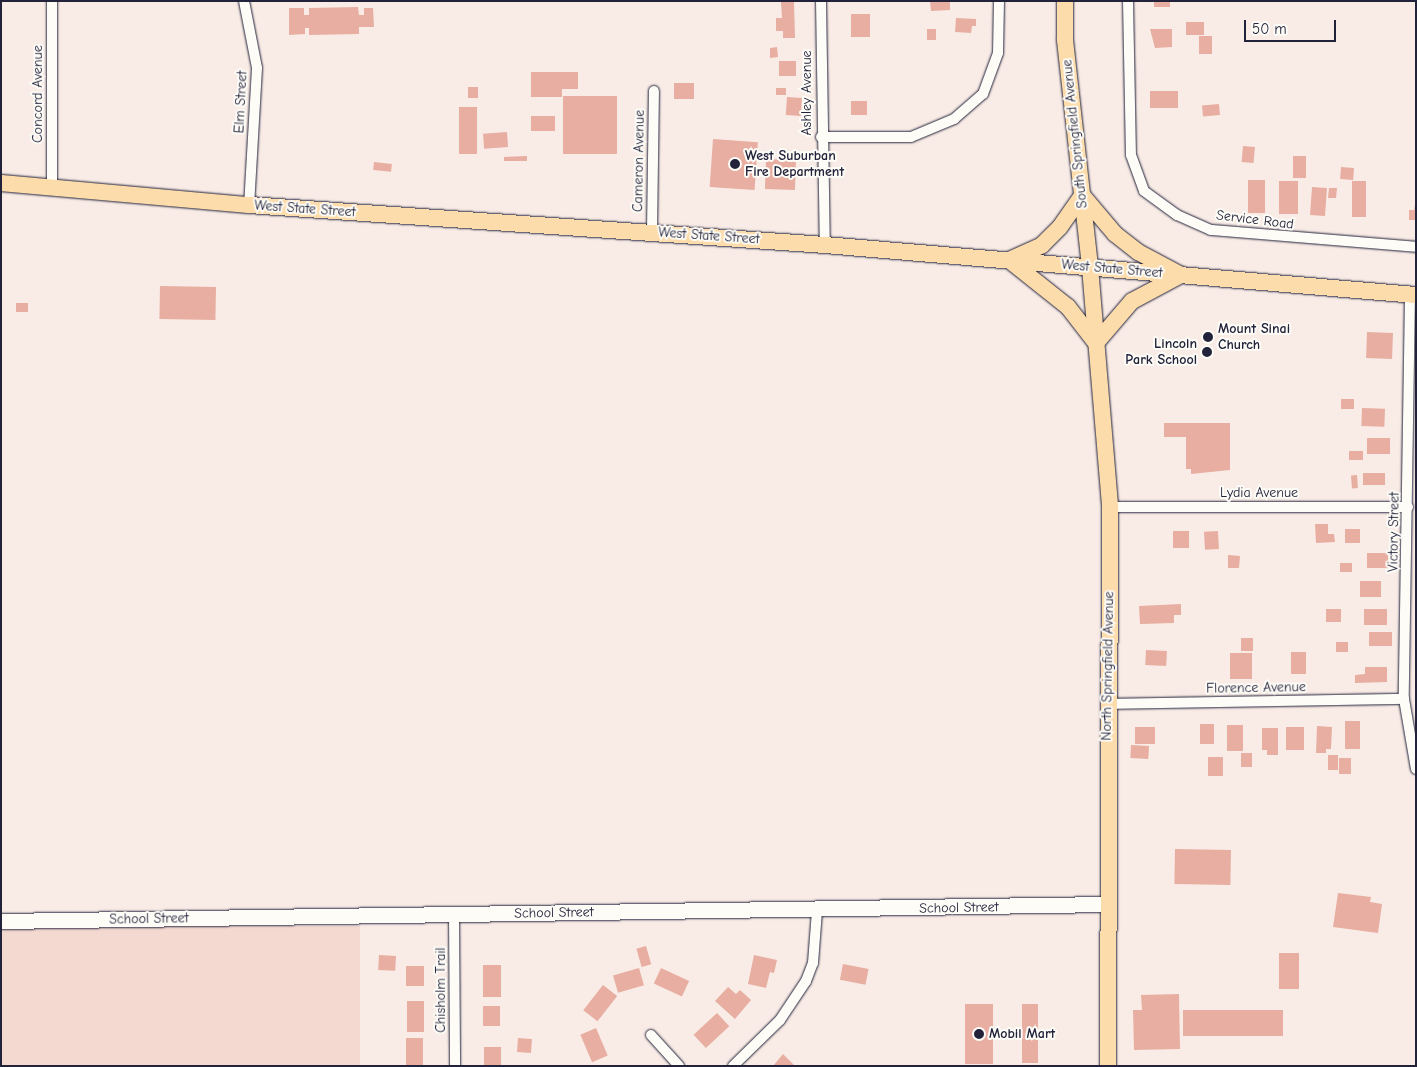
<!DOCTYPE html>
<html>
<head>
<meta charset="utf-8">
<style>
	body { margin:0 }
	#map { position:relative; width:1417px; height:1067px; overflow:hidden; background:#f9ece6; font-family:"Comic Neue",sans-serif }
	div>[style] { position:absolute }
	.built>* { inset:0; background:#f4d9d1; transform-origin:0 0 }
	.building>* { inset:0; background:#e7aea1; transform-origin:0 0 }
	.roads { filter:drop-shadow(0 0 1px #22223b) drop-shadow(0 0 1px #22223b) }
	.street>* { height:10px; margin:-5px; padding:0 5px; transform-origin:5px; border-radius:5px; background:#fdfcf7 }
	.secondary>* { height:15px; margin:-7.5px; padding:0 7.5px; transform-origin:7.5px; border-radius:7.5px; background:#fdfcf7 }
	.primary>* { height:16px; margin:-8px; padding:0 8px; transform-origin:8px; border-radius:8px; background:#fddcac }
	.dots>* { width:14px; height:14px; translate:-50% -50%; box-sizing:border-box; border:2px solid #fdfcf7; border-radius:50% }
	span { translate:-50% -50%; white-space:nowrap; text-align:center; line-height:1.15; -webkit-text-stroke:4px #fdfcf7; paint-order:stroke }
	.street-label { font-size:14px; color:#22223b }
	.poi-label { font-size:14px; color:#22223b; font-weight:700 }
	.left { translate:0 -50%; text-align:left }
	.right { translate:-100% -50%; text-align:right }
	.frame { position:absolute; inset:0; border:2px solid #22223b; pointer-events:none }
	.scale { position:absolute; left:1244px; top:20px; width:92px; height:22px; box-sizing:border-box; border:2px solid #22223b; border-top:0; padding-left:6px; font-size:15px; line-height:18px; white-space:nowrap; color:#22223b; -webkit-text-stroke:4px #fdfcf7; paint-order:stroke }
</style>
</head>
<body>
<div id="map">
	<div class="built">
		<i style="left:360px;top:926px;width:140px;height:359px;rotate:90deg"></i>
	</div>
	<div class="building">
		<i style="clip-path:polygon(930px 1px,950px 1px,950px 10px,931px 11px)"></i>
		<i style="left:1154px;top:1px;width:16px;height:6px"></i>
		<i style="clip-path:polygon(781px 2px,794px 2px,795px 38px,783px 38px,783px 31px,776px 31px,776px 18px,782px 18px)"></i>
		<i style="clip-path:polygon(358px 7px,359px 15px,364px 15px,364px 8px,373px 8px,374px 27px,359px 27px,359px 34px,309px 35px,309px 28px,305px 28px,305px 34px,289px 35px,289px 8px,304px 8px,304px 15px,309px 15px,309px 8px)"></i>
		<i style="left:851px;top:14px;width:19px;height:23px"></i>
		<i style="clip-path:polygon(956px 18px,976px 19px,976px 26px,972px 26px,971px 33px,955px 32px)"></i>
		<i style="left:1186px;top:22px;width:18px;height:13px"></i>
		<i style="left:927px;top:29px;width:9px;height:11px"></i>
		<i style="clip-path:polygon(1150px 29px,1172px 29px,1172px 47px,1155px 48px)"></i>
		<i style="left:1199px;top:36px;width:13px;height:18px"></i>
		<i style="clip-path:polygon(777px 47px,778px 57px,770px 58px,770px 48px)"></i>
		<i style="left:796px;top:61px;width:15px;height:17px;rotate:90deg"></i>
		<i style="clip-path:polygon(531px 72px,578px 72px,578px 89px,562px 89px,562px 97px,531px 97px)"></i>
		<i style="left:674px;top:83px;width:20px;height:16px"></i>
		<i style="left:468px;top:87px;width:10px;height:11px"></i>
		<i style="left:776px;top:88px;width:10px;height:7px"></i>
		<i style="left:1150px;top:91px;width:28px;height:17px"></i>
		<i style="left:563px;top:96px;width:54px;height:58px"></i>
		<i style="left:787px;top:97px;width:15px;height:18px;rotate:4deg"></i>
		<i style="left:851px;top:101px;width:16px;height:14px"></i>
		<i style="left:1219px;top:104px;width:11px;height:17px;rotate:85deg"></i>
		<i style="left:459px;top:107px;width:18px;height:47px"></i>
		<i style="left:531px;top:116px;width:24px;height:15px"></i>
		<i style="left:507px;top:132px;width:15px;height:24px;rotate:86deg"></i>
		<i style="left:713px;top:139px;width:45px;height:48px;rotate:4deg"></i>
		<i style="left:1243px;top:146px;width:12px;height:16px;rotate:5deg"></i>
		<i style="clip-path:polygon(527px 156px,527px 161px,504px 161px,504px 157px)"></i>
		<i style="left:1293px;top:156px;width:13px;height:22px"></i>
		<i style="left:766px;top:159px;width:30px;height:30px;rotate:2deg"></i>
		<i style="left:374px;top:162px;width:18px;height:8px;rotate:6deg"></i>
		<i style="left:1341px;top:167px;width:13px;height:12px;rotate:4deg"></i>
		<i style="left:1248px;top:180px;width:17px;height:33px"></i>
		<i style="left:1279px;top:181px;width:19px;height:33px"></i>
		<i style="left:1352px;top:181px;width:14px;height:36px"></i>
		<i style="left:1312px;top:187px;width:15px;height:28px;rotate:4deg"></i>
		<i style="clip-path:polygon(1329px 188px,1337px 188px,1336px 198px,1328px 198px)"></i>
		<i style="clip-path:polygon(1414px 204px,1416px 220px,1409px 220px,1409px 210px,1414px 210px)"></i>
		<i style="left:160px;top:286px;width:56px;height:33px;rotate:1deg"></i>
		<i style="left:16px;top:303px;width:12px;height:9px"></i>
		<i style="left:1367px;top:332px;width:26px;height:26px;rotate:2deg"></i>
		<i style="left:1354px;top:399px;width:10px;height:13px;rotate:90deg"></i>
		<i style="left:1362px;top:408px;width:23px;height:18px;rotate:2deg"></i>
		<i style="clip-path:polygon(1164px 423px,1230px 423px,1230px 470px,1191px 474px,1191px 469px,1186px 469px,1186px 437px,1164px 437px)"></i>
		<i style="left:1390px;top:438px;width:16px;height:23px;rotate:90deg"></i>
		<i style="left:1349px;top:451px;width:14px;height:9px"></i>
		<i style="left:1363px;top:473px;width:22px;height:12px"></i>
		<i style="left:1357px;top:475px;width:13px;height:6px;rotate:86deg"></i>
		<i style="clip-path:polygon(1315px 524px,1328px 524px,1328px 534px,1334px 534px,1335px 542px,1316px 543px)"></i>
		<i style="left:1345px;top:529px;width:15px;height:14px"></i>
		<i style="left:1173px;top:531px;width:16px;height:17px"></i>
		<i style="left:1218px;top:531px;width:18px;height:14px;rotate:87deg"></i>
		<i style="left:1367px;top:553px;width:21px;height:15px"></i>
		<i style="clip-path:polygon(1228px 555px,1240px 556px,1239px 568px,1228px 568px)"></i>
		<i style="left:1352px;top:563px;width:9px;height:12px;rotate:90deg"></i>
		<i style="left:1381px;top:581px;width:16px;height:21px;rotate:90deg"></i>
		<i style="clip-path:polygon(1181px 604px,1181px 615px,1174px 615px,1174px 623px,1140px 624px,1139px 606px)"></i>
		<i style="left:1326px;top:609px;width:15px;height:13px"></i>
		<i style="left:1364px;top:609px;width:23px;height:16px"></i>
		<i style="left:1369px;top:632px;width:23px;height:14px"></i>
		<i style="left:1253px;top:638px;width:13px;height:12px;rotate:90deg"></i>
		<i style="left:1336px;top:642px;width:12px;height:10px"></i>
		<i style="left:1146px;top:650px;width:21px;height:15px;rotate:3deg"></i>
		<i style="left:1291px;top:652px;width:15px;height:22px"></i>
		<i style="left:1230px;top:653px;width:22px;height:26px"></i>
		<i style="clip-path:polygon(1365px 667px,1387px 667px,1387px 682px,1355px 683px,1355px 675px,1365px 674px)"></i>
		<i style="left:1345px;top:721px;width:15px;height:28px"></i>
		<i style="left:1214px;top:724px;width:20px;height:14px;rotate:90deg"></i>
		<i style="left:1227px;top:725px;width:16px;height:26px"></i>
		<i style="clip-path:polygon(1317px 726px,1332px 727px,1331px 749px,1326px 749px,1326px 753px,1316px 753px)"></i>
		<i style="left:1135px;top:727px;width:20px;height:17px"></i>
		<i style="left:1286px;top:727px;width:18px;height:23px"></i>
		<i style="clip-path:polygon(1262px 728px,1278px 728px,1278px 755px,1267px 755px,1267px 750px,1262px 750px)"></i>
		<i style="left:1131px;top:745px;width:18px;height:13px;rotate:3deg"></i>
		<i style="left:1241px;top:753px;width:11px;height:14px"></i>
		<i style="left:1328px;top:755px;width:10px;height:15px"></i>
		<i style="left:1223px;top:757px;width:19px;height:15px;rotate:90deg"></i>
		<i style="left:1351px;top:758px;width:16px;height:12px;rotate:90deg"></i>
		<i style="left:1175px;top:849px;width:56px;height:35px;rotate:1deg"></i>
		<i style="clip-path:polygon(1338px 893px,1371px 897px,1370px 902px,1382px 904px,1378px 933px,1333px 927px)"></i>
		<i style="left:646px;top:946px;width:19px;height:10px;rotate:74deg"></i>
		<i style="left:1299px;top:953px;width:36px;height:20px;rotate:90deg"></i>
		<i style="left:379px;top:955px;width:17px;height:15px;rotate:3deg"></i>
		<i style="clip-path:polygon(754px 955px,777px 960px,774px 973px,770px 972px,766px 988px,748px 984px)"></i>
		<i style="left:843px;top:964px;width:26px;height:16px;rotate:11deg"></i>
		<i style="left:483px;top:965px;width:18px;height:32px"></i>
		<i style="left:424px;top:966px;width:20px;height:18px;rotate:90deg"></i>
		<i style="left:639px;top:968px;width:18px;height:27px;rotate:74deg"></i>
		<i style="left:661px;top:968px;width:31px;height:17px;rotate:25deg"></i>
		<i style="left:603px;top:985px;width:18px;height:32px;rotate:38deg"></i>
		<i style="clip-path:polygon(728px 987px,736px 994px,740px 990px,751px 1000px,735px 1019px,715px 1001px)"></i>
		<i style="clip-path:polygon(1179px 994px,1180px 1049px,1134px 1050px,1133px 1010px,1142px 1010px,1141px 995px)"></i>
		<i style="left:407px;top:1001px;width:17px;height:31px"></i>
		<i style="left:965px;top:1004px;width:28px;height:60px"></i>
		<i style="left:1022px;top:1004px;width:16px;height:59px"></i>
		<i style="left:483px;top:1006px;width:17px;height:20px"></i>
		<i style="left:1283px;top:1010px;width:26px;height:100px;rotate:90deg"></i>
		<i style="left:717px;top:1013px;width:18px;height:32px;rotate:47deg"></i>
		<i style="left:596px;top:1028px;width:30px;height:17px;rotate:67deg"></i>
		<i style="left:406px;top:1038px;width:17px;height:28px"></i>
		<i style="left:518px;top:1038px;width:14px;height:14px;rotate:4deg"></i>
		<i style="left:484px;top:1047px;width:17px;height:19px"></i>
		<i style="clip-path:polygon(783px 1054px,795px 1066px,773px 1066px)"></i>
	</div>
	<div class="roads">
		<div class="street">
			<i style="left:52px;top:1px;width:186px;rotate:90deg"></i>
			<i style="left:244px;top:1px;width:68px;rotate:79deg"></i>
			<i style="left:257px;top:68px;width:137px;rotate:93.3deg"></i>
			<i style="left:821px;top:1px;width:244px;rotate:89.1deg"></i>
			<i style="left:1128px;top:1px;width:154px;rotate:88.9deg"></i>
			<i style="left:1131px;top:155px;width:38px;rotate:70deg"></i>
			<i style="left:1144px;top:191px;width:41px;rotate:36deg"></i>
			<i style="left:1177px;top:215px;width:37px;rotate:24deg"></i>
			<i style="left:1211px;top:230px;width:206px;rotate:4.7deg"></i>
			<i style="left:821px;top:137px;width:90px"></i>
			<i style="left:911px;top:137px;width:47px;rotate:-22.7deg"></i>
			<i style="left:954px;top:119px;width:38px;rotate:-41deg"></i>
			<i style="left:983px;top:94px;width:44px;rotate:-69.9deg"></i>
			<i style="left:998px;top:53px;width:52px;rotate:-88.9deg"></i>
			<i style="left:652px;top:231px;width:140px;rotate:-89.2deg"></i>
			<i style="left:1410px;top:295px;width:404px;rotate:90.9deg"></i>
			<i style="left:1404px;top:699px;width:71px;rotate:80.3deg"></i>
			<i style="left:1110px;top:507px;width:298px"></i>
			<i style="left:1108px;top:704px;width:296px;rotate:-1deg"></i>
			<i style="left:454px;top:914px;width:152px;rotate:89.6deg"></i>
			<i style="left:651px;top:1035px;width:42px;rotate:47.9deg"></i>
			<i style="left:733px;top:1066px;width:66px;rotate:-44.4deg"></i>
			<i style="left:780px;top:1020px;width:47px;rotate:-56.3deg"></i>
			<i style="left:806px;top:981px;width:19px;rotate:-69deg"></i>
			<i style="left:813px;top:963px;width:52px;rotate:-85.6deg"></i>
		</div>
		<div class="secondary">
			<i style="left:1px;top:921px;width:1105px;rotate:-0.88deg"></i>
		</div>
		<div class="primary">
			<i style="left:1065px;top:1px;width:39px;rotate:90deg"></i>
			<i style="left:1065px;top:40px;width:228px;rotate:83.7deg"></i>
			<i style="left:1090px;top:267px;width:241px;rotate:85.2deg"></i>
			<i style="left:1110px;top:507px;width:559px;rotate:90.2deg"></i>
			<i style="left:1px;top:183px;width:249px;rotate:5.1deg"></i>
			<i style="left:249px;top:205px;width:577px;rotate:3.97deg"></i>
			<i style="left:825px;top:245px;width:593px;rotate:4.84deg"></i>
			<i style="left:1082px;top:195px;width:51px;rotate:49.8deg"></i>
			<i style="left:1115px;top:234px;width:29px;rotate:38deg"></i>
			<i style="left:1138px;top:252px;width:49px;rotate:28.1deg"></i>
			<i style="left:1181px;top:275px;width:55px;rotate:152deg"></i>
			<i style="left:1132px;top:301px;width:55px;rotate:130.6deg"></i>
			<i style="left:1096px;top:343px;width:46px;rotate:-127.9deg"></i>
			<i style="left:1068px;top:307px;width:75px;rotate:-141.5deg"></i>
			<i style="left:1009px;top:260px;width:36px;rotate:-24deg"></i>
			<i style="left:1042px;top:245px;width:25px;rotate:-45deg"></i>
			<i style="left:1060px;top:227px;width:39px;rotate:-55deg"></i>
		</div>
	</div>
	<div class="dots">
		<i style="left:735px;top:164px;background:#22223b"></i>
		<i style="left:1208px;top:337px;background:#22223b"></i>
		<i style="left:1207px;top:352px;background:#22223b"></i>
		<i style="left:979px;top:1034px;background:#22223b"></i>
	</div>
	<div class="street-label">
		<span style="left:807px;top:93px;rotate:-90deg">Ashley Avenue</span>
		<span style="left:38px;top:94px;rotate:-90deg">Concord Avenue</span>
		<span style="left:241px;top:102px;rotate:-87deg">Elm Street</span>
		<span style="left:1075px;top:134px;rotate:-96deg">South Springfield Avenue</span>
		<span style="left:639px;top:161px;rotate:-89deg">Cameron Avenue</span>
		<span style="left:305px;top:209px;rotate:4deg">West State Street</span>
		<span style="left:1255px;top:220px;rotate:7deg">Service Road</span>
		<span style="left:709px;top:236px;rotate:4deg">West State Street</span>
		<span style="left:1112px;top:269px;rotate:5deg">West State Street</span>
		<span style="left:1259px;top:493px">Lydia Avenue</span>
		<span style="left:1394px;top:532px;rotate:-89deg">Victory Street</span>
		<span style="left:1108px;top:666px;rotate:-89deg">North Springfield Avenue</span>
		<span style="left:1256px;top:688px;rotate:-1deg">Florence Avenue</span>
		<span style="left:959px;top:908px;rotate:-1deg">School Street</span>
		<span style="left:554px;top:913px;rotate:-1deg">School Street</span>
		<span style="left:149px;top:919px;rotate:-1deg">School Street</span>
		<span style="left:441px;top:990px;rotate:-90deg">Chisholm Trail</span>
	</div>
	<div class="poi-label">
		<span class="left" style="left:745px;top:164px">West Suburban<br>Fire Department</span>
		<span class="left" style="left:1218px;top:337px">Mount Sinai<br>Church</span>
		<span class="right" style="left:1197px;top:352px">Lincoln<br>Park School</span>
		<span class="left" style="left:989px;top:1034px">Mobil Mart</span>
	</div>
	<div class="frame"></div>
	<div class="scale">50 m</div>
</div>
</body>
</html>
